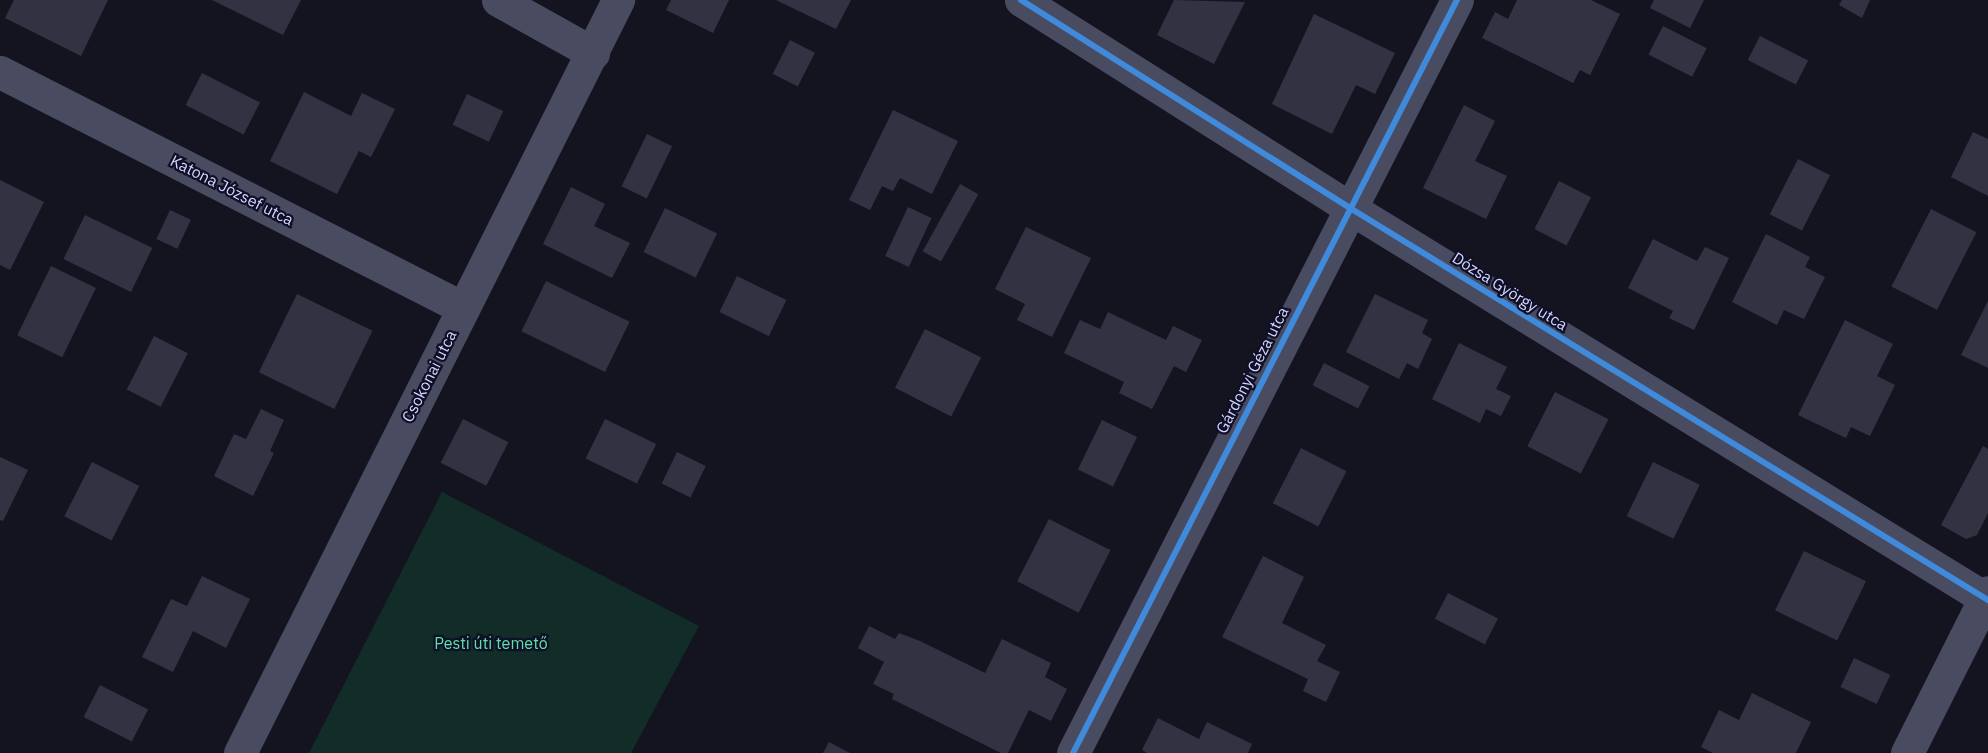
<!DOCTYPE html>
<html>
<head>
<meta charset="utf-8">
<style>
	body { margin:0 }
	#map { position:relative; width:1988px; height:753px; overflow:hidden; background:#141421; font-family:"IBM Plex Sans",sans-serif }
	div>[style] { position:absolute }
	.green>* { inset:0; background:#122c28 }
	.building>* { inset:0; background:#323243; transform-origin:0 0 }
	.minor>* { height:33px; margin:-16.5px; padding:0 16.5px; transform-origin:16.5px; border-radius:16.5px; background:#494b61 }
	.cycleway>* { height:6px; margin:-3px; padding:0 3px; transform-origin:3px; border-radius:3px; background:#408adc }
	span { translate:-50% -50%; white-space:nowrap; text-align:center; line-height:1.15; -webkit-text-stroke:4.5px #0f0f26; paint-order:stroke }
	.street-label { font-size:16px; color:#d3d6ff }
	.park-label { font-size:16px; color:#5ee1a9 }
</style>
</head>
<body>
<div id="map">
	<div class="green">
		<i style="clip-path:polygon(442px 492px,699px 626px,631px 753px,309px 753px)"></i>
	</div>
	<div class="building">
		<i style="clip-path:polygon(14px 0,108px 0,81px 56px,5px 18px)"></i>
		<i style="clip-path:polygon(212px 0,301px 0,283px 35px)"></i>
		<i style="clip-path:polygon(671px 0,729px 0,713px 33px,666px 10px)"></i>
		<i style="clip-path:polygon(776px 0,851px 0,836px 29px)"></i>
		<i style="clip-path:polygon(1174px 0,1245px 2px,1214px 64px,1157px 35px)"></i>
		<i style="clip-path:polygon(1517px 0,1591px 0,1620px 14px,1590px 75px,1580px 70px,1573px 83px,1482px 38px,1495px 12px,1508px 19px)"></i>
		<i style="clip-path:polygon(1654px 0,1704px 0,1690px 28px,1650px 8px)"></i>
		<i style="clip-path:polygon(1842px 0,1870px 0,1862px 18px,1839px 5px)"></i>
		<i style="clip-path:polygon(1314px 14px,1395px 53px,1375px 94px,1356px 85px,1332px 134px,1272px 104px)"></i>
		<i style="left:1663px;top:26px;width:49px;height:32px;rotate:27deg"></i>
		<i style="left:1760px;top:36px;width:54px;height:27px;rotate:27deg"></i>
		<i style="left:790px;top:40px;width:28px;height:38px;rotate:27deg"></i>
		<i style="left:202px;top:73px;width:65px;height:36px;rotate:27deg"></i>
		<i style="clip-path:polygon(304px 92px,351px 116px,362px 93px,395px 109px,371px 157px,359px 151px,337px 194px,270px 161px)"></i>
		<i style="left:467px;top:94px;width:40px;height:34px;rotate:25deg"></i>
		<i style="clip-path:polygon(1464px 105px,1495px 121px,1475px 161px,1507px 176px,1486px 219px,1423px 188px)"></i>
		<i style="clip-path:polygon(893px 110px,958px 141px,932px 194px,900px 178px,893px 191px,882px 186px,870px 210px,849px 200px)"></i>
		<i style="clip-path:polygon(1973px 132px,1988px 139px,1988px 196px,1951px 177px)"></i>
		<i style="left:647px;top:134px;width:28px;height:58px;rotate:26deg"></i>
		<i style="left:1798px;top:159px;width:36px;height:62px;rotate:27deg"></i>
		<i style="clip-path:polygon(0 180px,44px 202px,10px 270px,0 265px)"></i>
		<i style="left:1559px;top:181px;width:36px;height:54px;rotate:27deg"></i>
		<i style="left:960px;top:184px;width:21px;height:77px;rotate:29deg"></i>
		<i style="clip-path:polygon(571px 187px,605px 204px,594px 226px,630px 243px,612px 278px,543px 244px)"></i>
		<i style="left:908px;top:207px;width:26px;height:54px;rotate:25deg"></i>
		<i style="left:665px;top:208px;width:58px;height:49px;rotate:26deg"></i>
		<i style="left:1931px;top:209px;width:51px;height:87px;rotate:27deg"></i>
		<i style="left:170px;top:210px;width:23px;height:32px;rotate:25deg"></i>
		<i style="left:85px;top:215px;width:75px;height:49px;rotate:26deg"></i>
		<i style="clip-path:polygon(1026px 227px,1091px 258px,1052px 337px,1017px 320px,1025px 304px,995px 289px)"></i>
		<i style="clip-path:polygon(1766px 234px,1810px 257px,1805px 267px,1825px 277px,1804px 319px,1784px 310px,1777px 325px,1732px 302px)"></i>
		<i style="clip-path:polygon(1653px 239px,1697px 261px,1705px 247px,1729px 258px,1694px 330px,1669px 318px,1673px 311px,1628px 288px)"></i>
		<i style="left:51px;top:266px;width:50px;height:77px;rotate:26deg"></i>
		<i style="left:737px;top:276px;width:55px;height:40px;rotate:26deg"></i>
		<i style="left:546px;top:281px;width:93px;height:56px;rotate:26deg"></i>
		<i style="left:297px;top:294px;width:84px;height:87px;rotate:26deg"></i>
		<i style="clip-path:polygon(1375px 294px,1428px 320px,1422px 333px,1432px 339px,1418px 369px,1407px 363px,1399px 379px,1346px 352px)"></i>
		<i style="clip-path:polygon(1988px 301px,1988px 368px,1961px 355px)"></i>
		<i style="clip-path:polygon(1108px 312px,1166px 340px,1173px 326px,1202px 340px,1186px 372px,1174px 366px,1152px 409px,1119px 393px,1124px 382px,1064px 353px,1080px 320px,1100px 329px)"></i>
		<i style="clip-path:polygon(1845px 320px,1893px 344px,1877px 376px,1895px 385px,1870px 436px,1851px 427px,1846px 438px,1798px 415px)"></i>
		<i style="left:925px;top:329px;width:63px;height:66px;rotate:27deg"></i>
		<i style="left:154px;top:336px;width:38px;height:60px;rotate:27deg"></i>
		<i style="clip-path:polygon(1459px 343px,1507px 367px,1496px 389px,1511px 396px,1501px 416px,1486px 409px,1480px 423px,1432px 399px)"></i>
		<i style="left:1324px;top:363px;width:51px;height:25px;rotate:27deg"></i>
		<i style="left:1555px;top:392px;width:60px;height:61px;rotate:27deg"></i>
		<i style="clip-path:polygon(261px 409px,284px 420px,270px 451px,274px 453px,253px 496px,214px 476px,234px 434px,246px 439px)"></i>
		<i style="left:463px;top:419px;width:51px;height:49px;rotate:27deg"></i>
		<i style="left:605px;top:419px;width:57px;height:44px;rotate:26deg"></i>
		<i style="left:1102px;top:420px;width:39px;height:55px;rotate:26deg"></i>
		<i style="clip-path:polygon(1983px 446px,1988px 449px,1988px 513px,1977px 535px,1966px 539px,1941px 525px)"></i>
		<i style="left:1301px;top:448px;width:51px;height:62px;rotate:27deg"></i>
		<i style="left:677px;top:452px;width:32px;height:35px;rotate:26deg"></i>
		<i style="clip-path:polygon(0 457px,28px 470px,3px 521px,0 520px)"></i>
		<i style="left:92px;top:462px;width:53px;height:61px;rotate:27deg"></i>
		<i style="left:1653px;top:462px;width:52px;height:60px;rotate:26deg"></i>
		<i style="left:1049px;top:519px;width:69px;height:70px;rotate:27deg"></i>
		<i style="left:1804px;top:551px;width:69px;height:66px;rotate:26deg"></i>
		<i style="clip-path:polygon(1263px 556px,1304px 577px,1282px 623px,1326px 645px,1317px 661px,1340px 672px,1326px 702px,1303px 691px,1308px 679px,1222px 637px)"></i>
		<i style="clip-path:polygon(202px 576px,250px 599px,226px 648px,193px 631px,173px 672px,142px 657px,171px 599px,187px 606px)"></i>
		<i style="left:1448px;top:593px;width:56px;height:29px;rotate:27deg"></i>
		<i style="clip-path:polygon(869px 626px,895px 639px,899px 633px,920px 641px,985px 673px,1002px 639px,1051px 663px,1045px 677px,1067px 689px,1051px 721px,1029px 710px,1008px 753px,1001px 753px,892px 699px,894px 694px,873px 684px,884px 662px,858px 648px)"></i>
		<i style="left:1854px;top:658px;width:40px;height:32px;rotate:25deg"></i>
		<i style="left:100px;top:685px;width:54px;height:36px;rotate:27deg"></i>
		<i style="clip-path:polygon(1752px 693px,1811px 722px,1796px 753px,1713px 753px,1701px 747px,1719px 710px,1739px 720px)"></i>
		<i style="clip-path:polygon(1158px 718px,1199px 739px,1207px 722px,1252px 744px,1248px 753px,1147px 753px,1142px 750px)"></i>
		<i style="clip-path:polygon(829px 742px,850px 753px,823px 753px)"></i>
	</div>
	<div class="minor">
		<i style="left:498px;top:0;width:109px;rotate:29.2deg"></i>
		<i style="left:1021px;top:0;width:389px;rotate:32.3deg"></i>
		<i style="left:1350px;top:208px;width:749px;rotate:31.57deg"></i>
		<i style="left:0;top:72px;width:520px;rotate:27.01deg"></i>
		<i style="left:240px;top:753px;width:843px;rotate:-63.34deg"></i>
		<i style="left:1073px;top:753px;width:845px;rotate:-62.98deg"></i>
		<i style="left:1907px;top:753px;width:180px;rotate:-63.3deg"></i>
	</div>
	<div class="cycleway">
		<i style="left:1021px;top:0;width:389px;rotate:32.3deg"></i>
		<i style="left:1350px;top:208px;width:749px;rotate:31.57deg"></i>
		<i style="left:1073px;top:753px;width:845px;rotate:-62.98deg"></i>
	</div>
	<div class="street-label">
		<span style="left:232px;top:190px;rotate:27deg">Katona József utca</span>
		<span style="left:1510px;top:291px;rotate:32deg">Dózsa György utca</span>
		<span style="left:1252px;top:370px;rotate:-63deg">Gárdonyi Géza utca</span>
		<span style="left:429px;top:376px;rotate:-63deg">Csokonai utca</span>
	</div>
	<div class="park-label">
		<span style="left:491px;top:643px">Pesti úti temető</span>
	</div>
</div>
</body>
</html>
